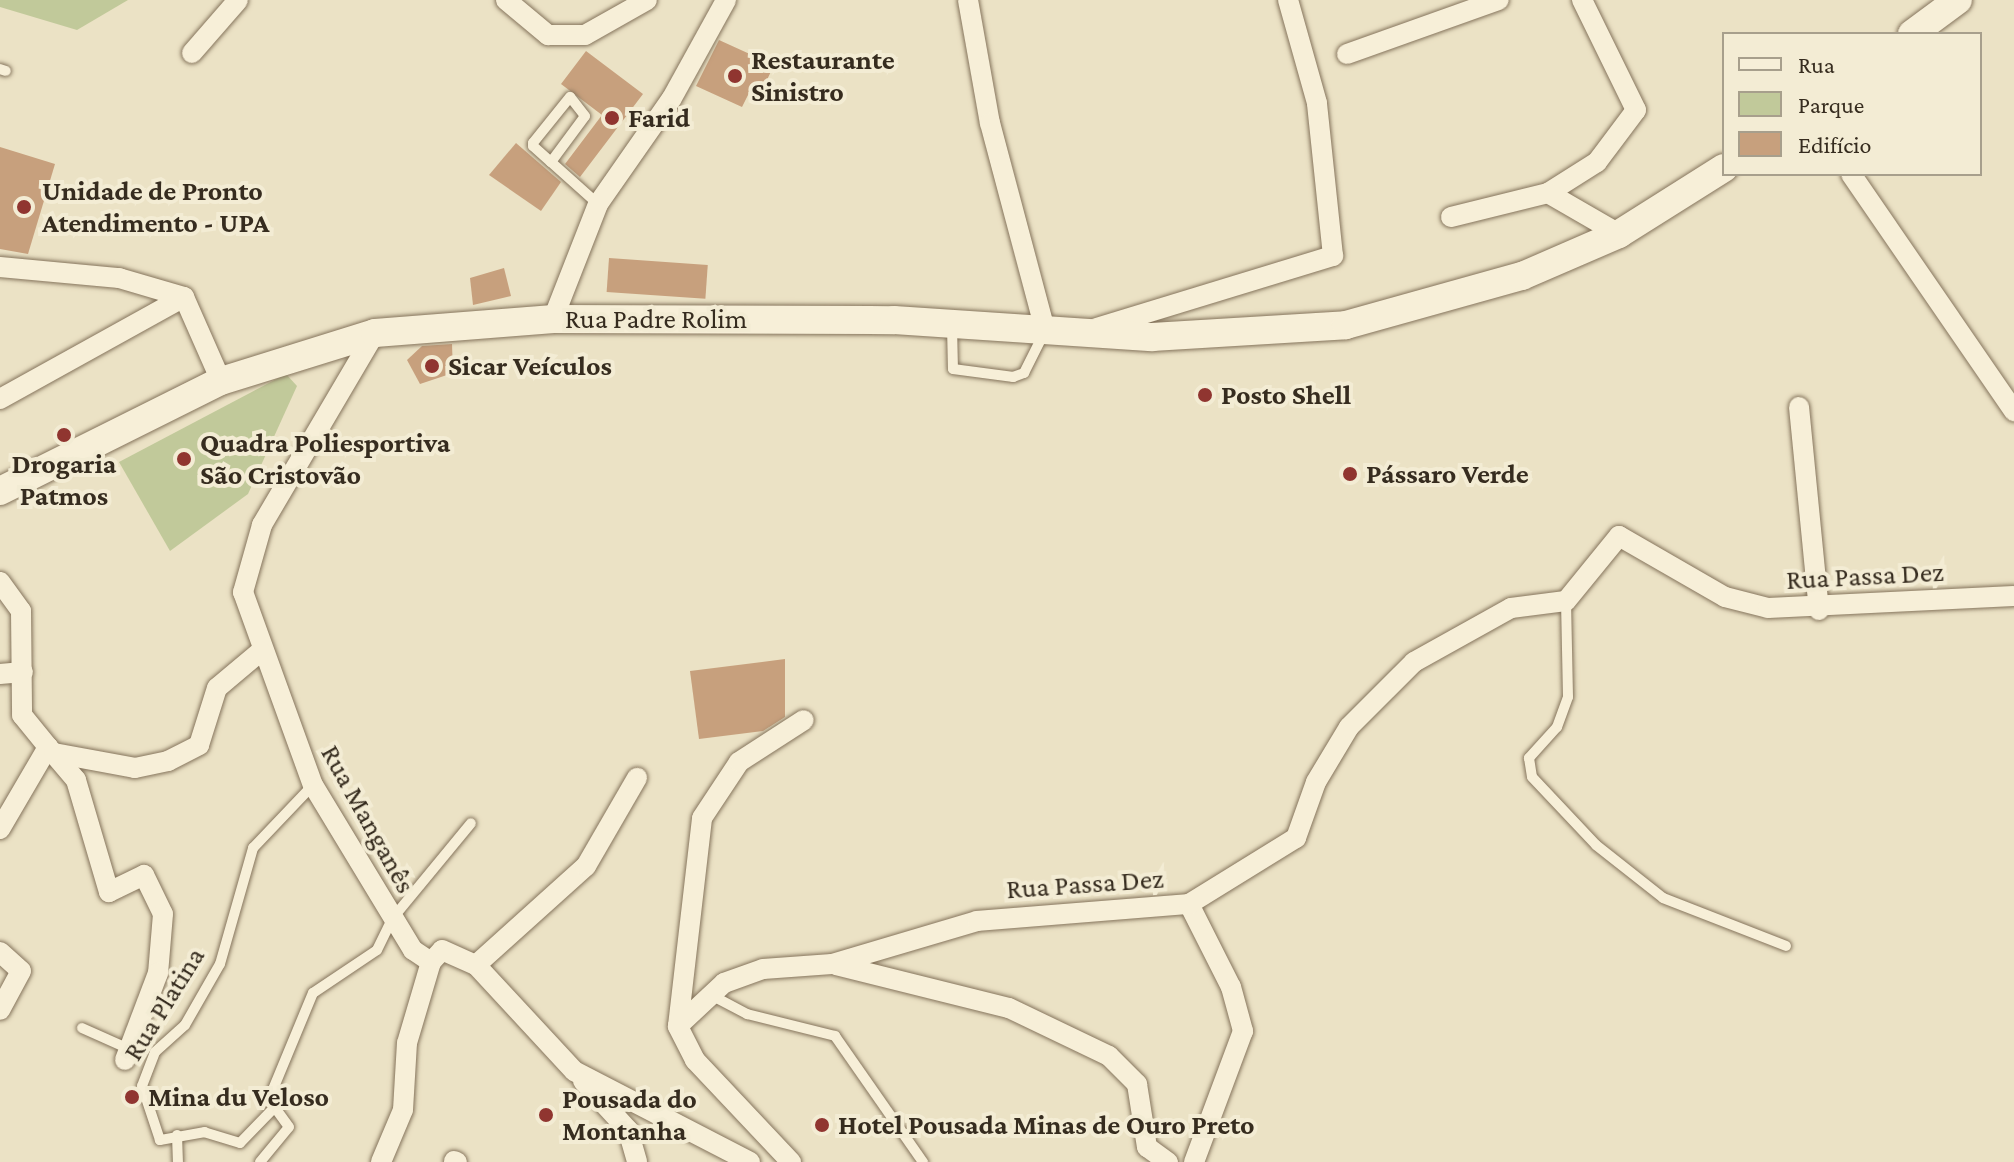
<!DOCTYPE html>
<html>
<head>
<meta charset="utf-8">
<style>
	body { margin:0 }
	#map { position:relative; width:2014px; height:1162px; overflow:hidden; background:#ebe2c5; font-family:"Crimson Pro",serif }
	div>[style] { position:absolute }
	.green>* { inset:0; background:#c1c99a }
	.building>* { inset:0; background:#c7a07d; transform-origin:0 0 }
	.roads { filter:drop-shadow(0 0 2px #85745c) drop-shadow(0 0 2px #85745c) }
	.lane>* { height:10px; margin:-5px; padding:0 5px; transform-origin:5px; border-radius:5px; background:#f7efd8 }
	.street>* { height:20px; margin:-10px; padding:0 10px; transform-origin:10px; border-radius:10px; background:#f7efd8 }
	.secondary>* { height:28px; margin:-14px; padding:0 14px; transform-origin:14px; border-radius:14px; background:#f7efd8 }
	.dots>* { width:22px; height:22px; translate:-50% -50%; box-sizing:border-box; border:4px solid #f3ecd4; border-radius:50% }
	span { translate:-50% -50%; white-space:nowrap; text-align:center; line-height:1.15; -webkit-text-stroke:8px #f3ecd4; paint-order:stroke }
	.poi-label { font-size:28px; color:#362c1f; font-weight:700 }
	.left { translate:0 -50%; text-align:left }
	.street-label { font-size:28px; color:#362c1f }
	.legend { position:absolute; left:1722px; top:32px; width:260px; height:144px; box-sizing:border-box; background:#f3ecd4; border:2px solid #a79f8c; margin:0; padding:10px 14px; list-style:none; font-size:24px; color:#362c1f }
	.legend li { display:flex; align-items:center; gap:16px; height:40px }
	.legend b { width:40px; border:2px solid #a79f8c }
</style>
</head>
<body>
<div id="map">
	<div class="green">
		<i style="clip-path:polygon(0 0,128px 0,77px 30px,0 7px)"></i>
		<i style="clip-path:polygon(286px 374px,297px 386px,248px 494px,170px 551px,119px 462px)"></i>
	</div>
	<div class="building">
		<i style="clip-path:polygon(719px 40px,774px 65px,759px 97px,749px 93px,742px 107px,696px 86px)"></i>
		<i style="clip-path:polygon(586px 51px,643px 94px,580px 177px,565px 164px,602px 115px,561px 84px)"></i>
		<i style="clip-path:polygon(516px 143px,561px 182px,541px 211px,489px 175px)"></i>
		<i style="clip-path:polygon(0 147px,55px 164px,28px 254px,0 249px)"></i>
		<i style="left:609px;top:258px;width:99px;height:34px;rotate:4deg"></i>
		<i style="clip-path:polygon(504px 268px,511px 296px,473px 305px,470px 278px)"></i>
		<i style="clip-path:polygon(452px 344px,453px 373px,420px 384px,407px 360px,422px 346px)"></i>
		<i style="clip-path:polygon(785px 659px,785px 717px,763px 731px,699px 739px,690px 671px)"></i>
	</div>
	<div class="roads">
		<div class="lane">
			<i style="left:0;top:69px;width:6px;rotate:18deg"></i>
			<i style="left:551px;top:162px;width:57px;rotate:-53.5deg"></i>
			<i style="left:585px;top:116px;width:24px;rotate:-128deg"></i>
			<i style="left:570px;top:97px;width:59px;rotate:128.8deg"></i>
			<i style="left:533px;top:143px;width:3px;rotate:90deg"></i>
			<i style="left:533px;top:146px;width:24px;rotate:42deg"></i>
			<i style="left:551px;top:162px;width:63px;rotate:41.8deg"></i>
			<i style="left:952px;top:326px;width:43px;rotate:88.7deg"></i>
			<i style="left:953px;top:369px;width:61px;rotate:7.6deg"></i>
			<i style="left:1013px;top:377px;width:12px;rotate:-20deg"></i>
			<i style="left:1024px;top:373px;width:45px;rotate:-63.4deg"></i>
			<i style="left:1566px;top:601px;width:96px;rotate:88.8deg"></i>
			<i style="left:1568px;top:697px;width:32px;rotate:110deg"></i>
			<i style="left:1557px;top:727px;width:42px;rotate:132.1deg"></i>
			<i style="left:1529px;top:758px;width:19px;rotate:81deg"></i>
			<i style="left:1532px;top:777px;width:93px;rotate:46.7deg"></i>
			<i style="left:1596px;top:845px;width:85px;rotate:38.3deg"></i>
			<i style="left:1663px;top:898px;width:132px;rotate:21.3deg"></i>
			<i style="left:711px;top:995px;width:41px;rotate:27.8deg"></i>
			<i style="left:747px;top:1014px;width:91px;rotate:14deg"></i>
			<i style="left:835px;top:1036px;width:154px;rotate:55.1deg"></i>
			<i style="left:82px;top:1028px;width:49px;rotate:24deg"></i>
			<i style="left:272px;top:1110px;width:46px;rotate:134.1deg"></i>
			<i style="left:240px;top:1143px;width:37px;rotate:-163deg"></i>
			<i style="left:205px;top:1132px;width:46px;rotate:169.9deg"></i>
			<i style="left:160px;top:1140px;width:57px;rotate:-108.4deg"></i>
			<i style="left:142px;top:1086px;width:36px;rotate:-69deg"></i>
			<i style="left:155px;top:1052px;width:40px;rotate:-42deg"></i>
			<i style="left:185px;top:1025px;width:70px;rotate:-60.2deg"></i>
			<i style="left:220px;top:964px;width:121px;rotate:-74.1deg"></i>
			<i style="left:253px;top:848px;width:87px;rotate:-46.4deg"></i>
			<i style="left:177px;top:1135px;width:27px;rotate:88deg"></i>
			<i style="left:260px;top:1162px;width:45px;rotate:-50.4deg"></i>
			<i style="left:289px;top:1127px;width:34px;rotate:-126deg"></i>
			<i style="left:269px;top:1099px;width:115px;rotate:-67.5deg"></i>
			<i style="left:313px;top:993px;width:77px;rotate:-33.9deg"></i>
			<i style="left:377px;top:950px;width:34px;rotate:-64deg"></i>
			<i style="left:392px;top:919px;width:124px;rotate:-50.5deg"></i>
		</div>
		<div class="street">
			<i style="left:506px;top:0;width:55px;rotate:39.8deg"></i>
			<i style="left:548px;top:35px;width:37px"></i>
			<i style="left:585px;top:35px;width:71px;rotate:-29.4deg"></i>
			<i style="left:968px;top:0;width:125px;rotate:79.9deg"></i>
			<i style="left:990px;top:123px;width:214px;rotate:75.1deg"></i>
			<i style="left:192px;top:53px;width:70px;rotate:-49deg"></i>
			<i style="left:1347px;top:54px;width:161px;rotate:-19.6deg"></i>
			<i style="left:1851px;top:174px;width:288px;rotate:55.5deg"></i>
			<i style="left:1548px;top:193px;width:58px;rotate:-32.3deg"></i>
			<i style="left:1597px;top:162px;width:65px;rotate:-53.1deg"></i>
			<i style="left:1636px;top:110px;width:123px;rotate:-116.1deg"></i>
			<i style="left:1451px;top:217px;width:100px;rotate:-13.9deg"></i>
			<i style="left:1548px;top:193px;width:82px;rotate:30deg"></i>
			<i style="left:0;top:267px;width:120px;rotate:5.3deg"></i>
			<i style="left:119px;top:278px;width:68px;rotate:16.3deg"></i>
			<i style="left:184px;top:297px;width:92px;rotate:66.2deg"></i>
			<i style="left:553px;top:319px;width:123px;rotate:-68.6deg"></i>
			<i style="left:598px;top:204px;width:129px;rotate:-55.1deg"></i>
			<i style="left:672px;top:98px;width:112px;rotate:-61.1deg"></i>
			<i style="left:1097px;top:328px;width:247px;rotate:-17deg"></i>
			<i style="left:1333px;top:256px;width:154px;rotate:-96deg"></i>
			<i style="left:1317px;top:103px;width:107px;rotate:-105.7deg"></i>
			<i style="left:375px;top:333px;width:223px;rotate:120.5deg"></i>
			<i style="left:262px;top:525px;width:70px;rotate:105.8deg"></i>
			<i style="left:243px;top:592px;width:205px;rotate:70.1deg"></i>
			<i style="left:313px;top:785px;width:193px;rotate:58.8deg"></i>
			<i style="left:413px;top:950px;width:22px;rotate:34deg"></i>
			<i style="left:431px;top:962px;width:16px;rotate:-47deg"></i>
			<i style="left:442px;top:950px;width:37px;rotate:24deg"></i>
			<i style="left:476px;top:965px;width:144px;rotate:47.2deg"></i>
			<i style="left:574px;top:1071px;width:198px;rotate:27.3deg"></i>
			<i style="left:0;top:399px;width:210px;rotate:-29deg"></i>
			<i style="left:1799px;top:407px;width:204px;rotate:84.4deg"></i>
			<i style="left:0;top:582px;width:36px;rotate:54deg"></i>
			<i style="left:21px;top:611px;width:104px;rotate:89.4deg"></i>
			<i style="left:22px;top:715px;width:41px;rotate:50.9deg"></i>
			<i style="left:48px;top:747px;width:95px;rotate:120.3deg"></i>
			<i style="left:0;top:674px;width:23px;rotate:-5deg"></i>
			<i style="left:48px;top:747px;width:43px;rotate:49.7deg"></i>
			<i style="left:76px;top:780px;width:117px;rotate:73.6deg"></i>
			<i style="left:109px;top:892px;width:39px;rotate:-26deg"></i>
			<i style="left:144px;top:875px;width:43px;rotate:64deg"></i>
			<i style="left:163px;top:914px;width:59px;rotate:94.8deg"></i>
			<i style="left:158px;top:973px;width:93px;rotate:110.8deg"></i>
			<i style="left:54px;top:753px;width:82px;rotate:10.5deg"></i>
			<i style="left:135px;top:768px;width:34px;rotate:-12deg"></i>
			<i style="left:168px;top:761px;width:35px;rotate:-27deg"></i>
			<i style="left:199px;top:745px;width:60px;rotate:-72.5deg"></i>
			<i style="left:217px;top:688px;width:57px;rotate:-40.1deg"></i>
			<i style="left:1189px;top:904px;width:93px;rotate:63.2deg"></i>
			<i style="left:1231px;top:987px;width:46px;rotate:74.7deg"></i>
			<i style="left:1243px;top:1031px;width:140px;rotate:110.5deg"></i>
			<i style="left:0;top:952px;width:28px;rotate:42deg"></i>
			<i style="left:21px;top:971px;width:44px;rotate:118.3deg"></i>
			<i style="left:476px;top:965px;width:148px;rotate:-42deg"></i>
			<i style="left:586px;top:866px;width:102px;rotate:-59.9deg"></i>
			<i style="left:836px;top:965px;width:178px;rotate:14deg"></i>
			<i style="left:1009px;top:1008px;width:111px;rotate:25.6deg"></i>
			<i style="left:1109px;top:1056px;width:40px;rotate:45deg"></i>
			<i style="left:1137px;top:1084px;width:64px;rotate:81deg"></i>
			<i style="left:1147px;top:1147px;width:26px;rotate:36deg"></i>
			<i style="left:678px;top:1026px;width:63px;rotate:-43.1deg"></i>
			<i style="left:724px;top:983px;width:41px;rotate:-19.7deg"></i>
			<i style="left:763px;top:969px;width:69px;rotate:-4.1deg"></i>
			<i style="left:832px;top:964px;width:151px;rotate:-16.5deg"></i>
			<i style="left:977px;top:921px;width:213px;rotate:-4.6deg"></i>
			<i style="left:1189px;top:904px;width:126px;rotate:-31.7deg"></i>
			<i style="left:1296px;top:838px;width:59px;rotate:-70.3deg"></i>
			<i style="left:1316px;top:782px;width:64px;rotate:-59deg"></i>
			<i style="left:1349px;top:727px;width:92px;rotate:-45deg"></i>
			<i style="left:1414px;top:662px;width:111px;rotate:-29.1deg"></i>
			<i style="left:1511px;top:608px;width:55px;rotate:-7.3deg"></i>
			<i style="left:1566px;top:601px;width:84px;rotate:-50.8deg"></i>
			<i style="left:1619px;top:536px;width:122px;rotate:29.9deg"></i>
			<i style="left:1725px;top:597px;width:44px;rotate:14.3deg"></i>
			<i style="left:1768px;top:608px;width:246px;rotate:-2.8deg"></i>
			<i style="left:583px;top:1081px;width:67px;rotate:47.4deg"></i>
			<i style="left:628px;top:1130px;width:33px;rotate:74deg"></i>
			<i style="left:454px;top:1161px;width:3px;rotate:18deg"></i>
			<i style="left:381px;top:1162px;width:56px;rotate:-67.1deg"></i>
			<i style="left:403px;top:1110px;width:67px;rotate:-86.6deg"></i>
			<i style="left:407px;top:1043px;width:84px;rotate:-73.5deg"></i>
			<i style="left:791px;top:1162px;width:140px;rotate:-133.3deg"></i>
			<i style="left:695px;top:1060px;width:38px;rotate:-117deg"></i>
			<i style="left:678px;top:1026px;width:209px;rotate:-83.4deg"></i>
			<i style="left:702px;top:818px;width:67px;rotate:-56.5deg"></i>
			<i style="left:739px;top:762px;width:77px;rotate:-32.9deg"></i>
		</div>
		<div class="secondary">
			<i style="left:1912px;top:34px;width:57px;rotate:-36.5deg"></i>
			<i style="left:0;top:491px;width:247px;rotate:-26.5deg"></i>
			<i style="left:221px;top:381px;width:161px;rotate:-17.3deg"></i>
			<i style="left:375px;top:333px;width:179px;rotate:-4.5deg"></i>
			<i style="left:553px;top:319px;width:341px;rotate:0.2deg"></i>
			<i style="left:894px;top:320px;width:259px;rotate:3.8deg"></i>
			<i style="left:1152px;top:337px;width:194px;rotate:-3.5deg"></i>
			<i style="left:1346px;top:325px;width:183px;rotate:-15.6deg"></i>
			<i style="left:1522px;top:276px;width:106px;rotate:-23.4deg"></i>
			<i style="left:1619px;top:234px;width:124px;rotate:-32.2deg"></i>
		</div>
	</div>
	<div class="dots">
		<i style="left:735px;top:76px;background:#903530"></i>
		<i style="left:612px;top:118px;background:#903530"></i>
		<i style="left:24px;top:207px;background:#903530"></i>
		<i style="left:432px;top:366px;background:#903530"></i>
		<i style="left:1205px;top:395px;background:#903530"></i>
		<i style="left:64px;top:435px;background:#903530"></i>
		<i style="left:184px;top:459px;background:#903530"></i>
		<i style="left:1350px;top:474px;background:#903530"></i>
		<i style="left:132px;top:1097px;background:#903530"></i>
		<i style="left:546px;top:1115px;background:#903530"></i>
		<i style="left:822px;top:1125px;background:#903530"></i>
	</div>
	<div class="poi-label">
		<span class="left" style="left:751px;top:76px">Restaurante<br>Sinistro</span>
		<span class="left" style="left:628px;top:118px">Farid</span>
		<span class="left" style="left:42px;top:207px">Unidade de Pronto<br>Atendimento - UPA</span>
		<span class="left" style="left:448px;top:366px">Sicar Veículos</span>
		<span class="left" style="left:1221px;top:395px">Posto Shell</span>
		<span class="left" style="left:200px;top:459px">Quadra Poliesportiva<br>São Cristovão</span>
		<span style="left:64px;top:480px">Drogaria<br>Patmos</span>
		<span class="left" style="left:1366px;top:474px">Pássaro Verde</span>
		<span class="left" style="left:148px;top:1097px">Mina du Veloso</span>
		<span class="left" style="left:562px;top:1115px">Pousada do<br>Montanha</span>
		<span class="left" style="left:838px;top:1125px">Hotel Pousada Minas de Ouro Preto</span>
	</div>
	<div class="street-label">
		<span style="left:656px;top:319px">Rua Padre Rolim</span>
		<span style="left:1865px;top:576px;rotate:-3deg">Rua Passa Dez</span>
		<span style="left:368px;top:819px;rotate:61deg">Rua Manganês</span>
		<span style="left:1085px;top:884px;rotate:-4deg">Rua Passa Dez</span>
		<span style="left:164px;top:1004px;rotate:-58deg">Rua Platina</span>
	</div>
	<ul class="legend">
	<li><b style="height:10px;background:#f7efd8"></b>Rua</li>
	<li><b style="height:22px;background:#c1c99a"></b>Parque</li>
	<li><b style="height:22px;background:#c7a07d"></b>Edifício</li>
	</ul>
</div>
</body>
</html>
